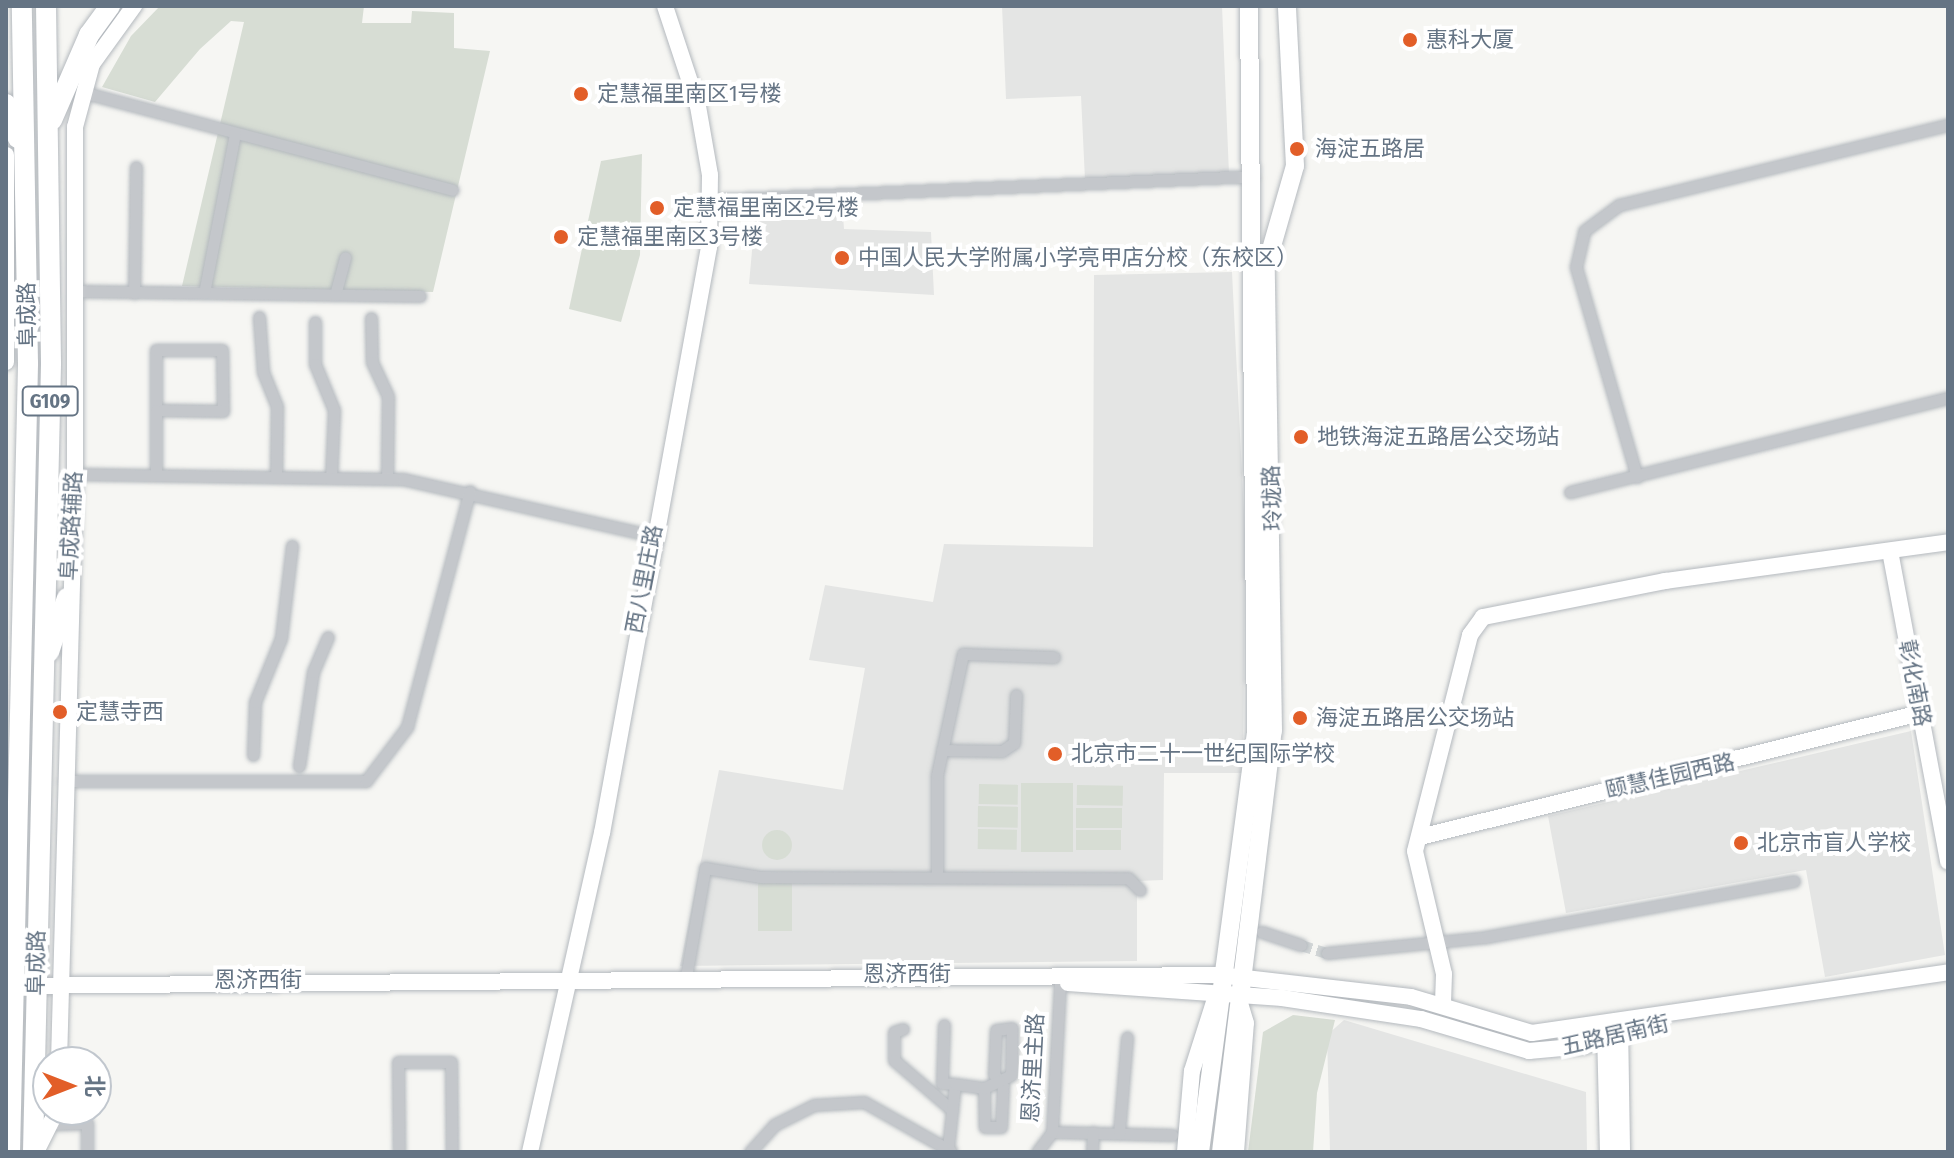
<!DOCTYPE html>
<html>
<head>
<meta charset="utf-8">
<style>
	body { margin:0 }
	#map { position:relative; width:1954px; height:1158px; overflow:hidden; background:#f6f6f3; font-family:"Fira Sans Condensed","Noto Sans SC",sans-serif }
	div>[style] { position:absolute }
	.built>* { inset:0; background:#e4e5e4 }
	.green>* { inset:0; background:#d7ddd4; transform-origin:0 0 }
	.round { border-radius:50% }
	.street-tunnel>* { height:11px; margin-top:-5.5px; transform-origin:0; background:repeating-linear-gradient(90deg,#d2d6d7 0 11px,transparent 0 16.5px) }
	.roads { filter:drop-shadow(0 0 2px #b4b9be) drop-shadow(0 0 2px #b4b9be) }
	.street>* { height:11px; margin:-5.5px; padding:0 5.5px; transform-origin:5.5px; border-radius:5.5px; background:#c4c7cb }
	.secondary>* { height:16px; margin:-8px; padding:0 8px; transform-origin:8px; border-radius:8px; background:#fff }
	.primary>* { height:18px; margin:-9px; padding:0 9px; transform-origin:9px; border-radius:9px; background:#fff }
	.highway>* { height:20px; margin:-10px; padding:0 10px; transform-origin:10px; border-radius:10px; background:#fff }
	.dots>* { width:22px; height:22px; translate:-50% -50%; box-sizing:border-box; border:4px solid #fff; border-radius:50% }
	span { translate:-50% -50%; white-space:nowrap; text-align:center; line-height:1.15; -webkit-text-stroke:8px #fff; paint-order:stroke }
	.shield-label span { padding:2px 6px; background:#fff; border:2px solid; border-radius:6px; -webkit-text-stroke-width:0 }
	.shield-label { font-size:20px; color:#657484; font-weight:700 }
	.poi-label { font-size:22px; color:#657484 }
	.left { translate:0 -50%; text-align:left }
	.street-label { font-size:22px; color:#657484 }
	.frame { position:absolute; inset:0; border:8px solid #657484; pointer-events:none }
	.north { position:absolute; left:32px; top:1046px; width:80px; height:80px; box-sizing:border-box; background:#fff; border:2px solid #c1c7ce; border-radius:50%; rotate:90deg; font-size:22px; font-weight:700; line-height:32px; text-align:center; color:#657484 }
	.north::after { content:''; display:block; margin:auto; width:28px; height:36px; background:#e25e28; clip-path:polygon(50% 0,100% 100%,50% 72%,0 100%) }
</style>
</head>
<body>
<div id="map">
	<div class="built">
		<i style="clip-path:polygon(1002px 6px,1222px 6px,1229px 174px,1085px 180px,1081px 96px,1006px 99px)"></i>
		<i style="clip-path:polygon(842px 201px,844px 229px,931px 232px,934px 295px,749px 284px,756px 207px)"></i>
		<i style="clip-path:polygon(1232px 272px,1245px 535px,1243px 773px,1164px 773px,1163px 880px,1137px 881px,1137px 961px,680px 966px,719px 770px,843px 790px,865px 668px,809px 660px,825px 585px,933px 602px,944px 544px,1093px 547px,1094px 275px)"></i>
		<i style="clip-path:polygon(1911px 731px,1945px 955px,1825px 977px,1806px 870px,1566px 913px,1548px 816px)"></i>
		<i style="clip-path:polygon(1344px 1020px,1586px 1092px,1587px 1152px,1330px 1152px,1327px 1035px)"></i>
	</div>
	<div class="green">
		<i style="clip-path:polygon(160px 6px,364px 6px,362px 23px,411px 23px,412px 11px,454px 13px,454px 48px,490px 51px,433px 292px,182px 286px,244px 22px,231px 21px,200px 49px,155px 102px,102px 87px,131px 36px)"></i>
		<i style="clip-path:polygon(642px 154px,640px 255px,621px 322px,569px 309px,601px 161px)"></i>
		<i style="left:1021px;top:783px;width:52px;height:69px"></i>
		<i style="left:979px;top:784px;width:39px;height:20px;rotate:1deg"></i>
		<i style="left:1077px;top:785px;width:46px;height:20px;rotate:1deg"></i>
		<i style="left:978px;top:806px;width:40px;height:21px;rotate:1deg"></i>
		<i style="left:1076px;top:808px;width:46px;height:20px"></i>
		<i style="left:978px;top:829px;width:39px;height:20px;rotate:1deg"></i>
		<i class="round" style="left:762px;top:830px;width:30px;height:30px"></i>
		<i style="left:1076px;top:830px;width:45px;height:20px"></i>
		<i style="left:758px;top:881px;width:34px;height:50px"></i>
		<i style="clip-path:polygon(1293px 1015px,1335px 1020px,1317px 1093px,1313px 1152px,1248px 1152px,1263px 1032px)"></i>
	</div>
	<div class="street-tunnel">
		<i style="left:1301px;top:945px;width:27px;rotate:17deg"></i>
	</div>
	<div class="roads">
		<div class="street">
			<i style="left:82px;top:92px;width:383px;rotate:14.8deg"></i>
			<i style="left:711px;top:200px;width:544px;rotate:-2.53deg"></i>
			<i style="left:74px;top:291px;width:346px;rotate:0.8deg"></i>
			<i style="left:134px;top:293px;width:126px;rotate:-89.1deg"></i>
			<i style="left:204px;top:293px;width:163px;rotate:-79deg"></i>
			<i style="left:335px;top:295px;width:39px;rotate:-75deg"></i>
			<i style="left:259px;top:317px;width:55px;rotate:85.8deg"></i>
			<i style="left:263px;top:372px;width:37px;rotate:68deg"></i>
			<i style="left:277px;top:406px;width:71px;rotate:90.8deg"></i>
			<i style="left:371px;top:318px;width:44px;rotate:88.7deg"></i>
			<i style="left:372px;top:362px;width:38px;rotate:65deg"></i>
			<i style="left:388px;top:397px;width:82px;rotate:90.7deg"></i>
			<i style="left:315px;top:322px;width:42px;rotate:90deg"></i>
			<i style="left:315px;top:364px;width:50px;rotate:67.6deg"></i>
			<i style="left:334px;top:410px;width:68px;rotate:92.5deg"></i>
			<i style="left:156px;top:410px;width:60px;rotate:-90deg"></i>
			<i style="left:156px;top:350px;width:66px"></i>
			<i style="left:222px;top:350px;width:61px;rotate:89.1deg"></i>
			<i style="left:223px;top:411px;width:67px;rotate:-179.1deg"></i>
			<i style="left:156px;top:410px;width:64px;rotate:90deg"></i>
			<i style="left:75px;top:474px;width:328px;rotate:0.9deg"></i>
			<i style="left:403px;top:479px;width:262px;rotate:12.8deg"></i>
			<i style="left:1637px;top:477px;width:219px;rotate:-106.2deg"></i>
			<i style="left:1576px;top:267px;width:37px;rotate:-77deg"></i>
			<i style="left:1584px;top:231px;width:44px;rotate:-36.6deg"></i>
			<i style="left:1619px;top:205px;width:339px;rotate:-13.7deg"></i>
			<i style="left:1570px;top:492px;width:390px;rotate:-14deg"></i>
			<i style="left:942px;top:750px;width:60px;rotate:1deg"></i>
			<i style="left:1002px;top:751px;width:14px;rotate:-34deg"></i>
			<i style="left:1014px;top:743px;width:48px;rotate:-87.6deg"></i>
			<i style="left:253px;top:755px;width:53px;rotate:-87.8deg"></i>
			<i style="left:255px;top:702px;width:69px;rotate:-67.9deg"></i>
			<i style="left:281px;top:638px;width:93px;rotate:-83.2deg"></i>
			<i style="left:299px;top:766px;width:95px;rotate:-81.5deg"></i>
			<i style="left:313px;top:672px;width:38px;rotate:-67deg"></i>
			<i style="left:63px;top:781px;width:303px"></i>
			<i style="left:366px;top:781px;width:68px;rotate:-52.8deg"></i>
			<i style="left:407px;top:727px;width:244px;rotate:-75.1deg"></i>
			<i style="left:937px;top:874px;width:99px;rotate:-90deg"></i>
			<i style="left:937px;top:775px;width:124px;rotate:-77.9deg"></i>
			<i style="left:963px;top:654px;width:91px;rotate:1.9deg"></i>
			<i style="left:1262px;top:932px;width:41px;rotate:18.4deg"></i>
			<i style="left:1327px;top:953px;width:160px;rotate:-5.7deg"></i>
			<i style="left:1486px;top:937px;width:313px;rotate:-10.3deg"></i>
			<i style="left:685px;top:982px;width:116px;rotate:-80deg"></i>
			<i style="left:705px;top:868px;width:56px;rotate:9.3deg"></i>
			<i style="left:760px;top:877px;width:368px;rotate:0.2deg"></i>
			<i style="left:1128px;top:878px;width:17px;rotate:45deg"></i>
			<i style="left:944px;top:1025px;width:58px;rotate:92deg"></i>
			<i style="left:942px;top:1083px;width:13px;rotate:4deg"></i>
			<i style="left:903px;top:1029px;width:9px;rotate:162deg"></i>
			<i style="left:894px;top:1032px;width:28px;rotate:90deg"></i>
			<i style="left:894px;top:1060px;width:77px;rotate:40.8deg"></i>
			<i style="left:58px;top:1124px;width:29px;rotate:-2deg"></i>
			<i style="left:87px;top:1123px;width:29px;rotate:90deg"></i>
			<i style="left:1052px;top:1132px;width:120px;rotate:1.4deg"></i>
			<i style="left:1119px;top:1133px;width:96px;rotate:-85.2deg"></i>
			<i style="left:948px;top:1148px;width:64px;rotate:-83.8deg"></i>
			<i style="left:955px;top:1084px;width:29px;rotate:8deg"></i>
			<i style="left:984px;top:1088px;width:39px;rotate:89deg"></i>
			<i style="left:985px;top:1127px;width:16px"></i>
			<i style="left:1001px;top:1127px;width:41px;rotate:-87.2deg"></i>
			<i style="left:1003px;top:1086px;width:6px;rotate:-129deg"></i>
			<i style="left:999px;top:1081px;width:9px;rotate:-126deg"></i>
			<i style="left:994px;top:1074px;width:44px;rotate:-87.4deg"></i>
			<i style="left:996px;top:1030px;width:16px;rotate:-7deg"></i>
			<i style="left:1012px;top:1028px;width:47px;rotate:91.2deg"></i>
			<i style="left:1011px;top:1075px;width:13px;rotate:153deg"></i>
			<i style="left:999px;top:1081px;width:17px;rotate:155deg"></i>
			<i style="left:399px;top:1152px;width:90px;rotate:-90.6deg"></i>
			<i style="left:398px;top:1062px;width:53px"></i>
			<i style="left:451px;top:1062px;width:90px;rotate:89.4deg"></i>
			<i style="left:750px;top:1152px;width:36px;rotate:-48deg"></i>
			<i style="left:774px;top:1125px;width:45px;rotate:-26.6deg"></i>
			<i style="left:814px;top:1105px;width:50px;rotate:-3.4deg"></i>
			<i style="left:864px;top:1102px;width:100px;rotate:29.4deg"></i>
			<i style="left:1037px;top:1152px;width:25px;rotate:-53deg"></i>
			<i style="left:1052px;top:1132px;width:149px;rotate:-86.9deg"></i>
			<i style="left:1092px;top:1152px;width:20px;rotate:-87deg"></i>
		</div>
		<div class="secondary">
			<i style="left:6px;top:155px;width:207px;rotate:90deg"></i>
			<i style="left:1890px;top:551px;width:316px;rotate:79.4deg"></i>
			<i style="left:1420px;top:837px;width:515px;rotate:-13.93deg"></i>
			<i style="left:1068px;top:983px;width:215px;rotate:4deg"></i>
			<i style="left:1282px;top:998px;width:141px;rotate:8.6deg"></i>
			<i style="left:1421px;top:1019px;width:113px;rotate:16.5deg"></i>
			<i style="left:1529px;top:1051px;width:55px;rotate:-5.2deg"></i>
			<i style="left:1584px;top:1046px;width:65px;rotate:-18.7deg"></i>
			<i style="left:6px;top:986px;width:1213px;rotate:-0.52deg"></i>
			<i style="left:1219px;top:975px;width:193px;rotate:6.5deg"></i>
			<i style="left:1411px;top:997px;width:126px;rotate:16.6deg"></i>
			<i style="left:1532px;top:1033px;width:420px;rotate:-8.3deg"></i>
			<i style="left:1443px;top:1003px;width:29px;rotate:-88deg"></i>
			<i style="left:1444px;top:974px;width:126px;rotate:-103.3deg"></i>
			<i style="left:1415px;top:851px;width:223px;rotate:-75.7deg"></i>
			<i style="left:1470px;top:635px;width:22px;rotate:-54deg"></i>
			<i style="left:1483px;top:617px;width:186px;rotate:-11.2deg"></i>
			<i style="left:1665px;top:581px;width:286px;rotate:-7.8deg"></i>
			<i style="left:1620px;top:1022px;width:130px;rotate:89.1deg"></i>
			<i style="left:1605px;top:1030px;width:122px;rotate:88.6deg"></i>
			<i style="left:59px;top:1062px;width:588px;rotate:-88.44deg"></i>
			<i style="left:75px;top:474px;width:347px;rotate:-90deg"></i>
			<i style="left:75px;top:127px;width:65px;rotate:-74.9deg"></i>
			<i style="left:92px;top:64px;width:72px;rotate:-54.1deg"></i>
			<i style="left:36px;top:1152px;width:47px;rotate:-63.4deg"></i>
			<i style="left:530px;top:1152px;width:327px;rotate:-77.3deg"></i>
			<i style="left:602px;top:833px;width:596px;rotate:-79.65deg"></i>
			<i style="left:709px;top:247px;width:72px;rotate:-89.2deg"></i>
			<i style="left:710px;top:175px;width:70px;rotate:-99.9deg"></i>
			<i style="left:698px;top:106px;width:105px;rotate:-108.3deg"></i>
			<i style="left:1185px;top:1152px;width:81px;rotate:-85.1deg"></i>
			<i style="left:1192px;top:1071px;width:79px;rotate:-72.3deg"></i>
			<i style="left:1236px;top:1152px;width:129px;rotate:-85.6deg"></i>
			<i style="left:1246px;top:1023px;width:21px;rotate:-107deg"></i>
		</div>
		<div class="primary">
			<i style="left:1200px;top:1152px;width:421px;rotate:-82.4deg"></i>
			<i style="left:1256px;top:735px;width:729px;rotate:-90.55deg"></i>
			<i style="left:1221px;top:1152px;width:424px;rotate:-83deg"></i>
			<i style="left:1273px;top:731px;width:464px;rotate:-90.9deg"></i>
			<i style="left:1266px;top:267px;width:105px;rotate:-74deg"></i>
			<i style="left:1295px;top:166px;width:160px;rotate:-92.9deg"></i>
		</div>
		<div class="highway">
			<i style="left:6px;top:104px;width:36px;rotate:71deg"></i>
			<i style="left:52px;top:120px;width:93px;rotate:-66.5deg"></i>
			<i style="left:89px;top:35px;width:36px;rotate:-54deg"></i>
			<i style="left:49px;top:652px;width:57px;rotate:-71.6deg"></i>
			<i style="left:10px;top:1152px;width:789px;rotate:-88.69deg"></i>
			<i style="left:28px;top:363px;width:357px;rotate:-91deg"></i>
			<i style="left:33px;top:1152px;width:789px;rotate:-88.69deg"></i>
			<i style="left:51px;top:363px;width:357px;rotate:-90.8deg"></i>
		</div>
	</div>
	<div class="dots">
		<i style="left:1410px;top:40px;background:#e25e28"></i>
		<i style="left:581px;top:94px;background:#e25e28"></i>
		<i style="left:1297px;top:149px;background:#e25e28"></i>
		<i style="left:657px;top:208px;background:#e25e28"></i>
		<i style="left:561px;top:237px;background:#e25e28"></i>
		<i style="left:842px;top:258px;background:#e25e28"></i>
		<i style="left:1301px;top:437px;background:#e25e28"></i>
		<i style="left:60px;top:712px;background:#e25e28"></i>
		<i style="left:1300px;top:718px;background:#e25e28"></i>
		<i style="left:1055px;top:754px;background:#e25e28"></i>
		<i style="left:1741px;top:843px;background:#e25e28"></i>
	</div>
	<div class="shield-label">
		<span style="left:50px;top:401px">G109</span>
	</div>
	<div class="poi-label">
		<span class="left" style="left:1426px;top:40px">惠科大厦</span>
		<span class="left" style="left:597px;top:94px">定慧福里南区1号楼</span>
		<span class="left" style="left:1315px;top:149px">海淀五路居</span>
		<span class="left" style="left:673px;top:208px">定慧福里南区2号楼</span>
		<span class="left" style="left:577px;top:237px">定慧福里南区3号楼</span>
		<span class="left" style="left:858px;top:258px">中国人民大学附属小学亮甲店分校（东校区）</span>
		<span class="left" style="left:1317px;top:437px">地铁海淀五路居公交场站</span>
		<span class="left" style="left:76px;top:712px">定慧寺西</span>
		<span class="left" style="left:1316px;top:718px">海淀五路居公交场站</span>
		<span class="left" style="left:1071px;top:754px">北京市二十一世纪国际学校</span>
		<span class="left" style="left:1757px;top:843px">北京市盲人学校</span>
	</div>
	<div class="street-label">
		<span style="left:27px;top:315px;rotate:-91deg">阜成路</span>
		<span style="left:1272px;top:498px;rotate:-92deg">玲珑路</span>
		<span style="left:71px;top:526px;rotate:-87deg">阜成路辅路</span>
		<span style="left:644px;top:579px;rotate:-79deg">西八里庄路</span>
		<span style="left:1915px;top:683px;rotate:79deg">彰化南路</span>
		<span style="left:1670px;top:776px;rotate:-13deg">颐慧佳园西路</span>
		<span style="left:36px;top:963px;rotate:-89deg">阜成路</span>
		<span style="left:907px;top:974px">恩济西街</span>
		<span style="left:258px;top:980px">恩济西街</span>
		<span style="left:1615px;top:1035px;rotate:-13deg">五路居南街</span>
		<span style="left:1033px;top:1068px;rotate:-87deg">恩济里主路</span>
	</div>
	<div class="frame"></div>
	<div class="north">北</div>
</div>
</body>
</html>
